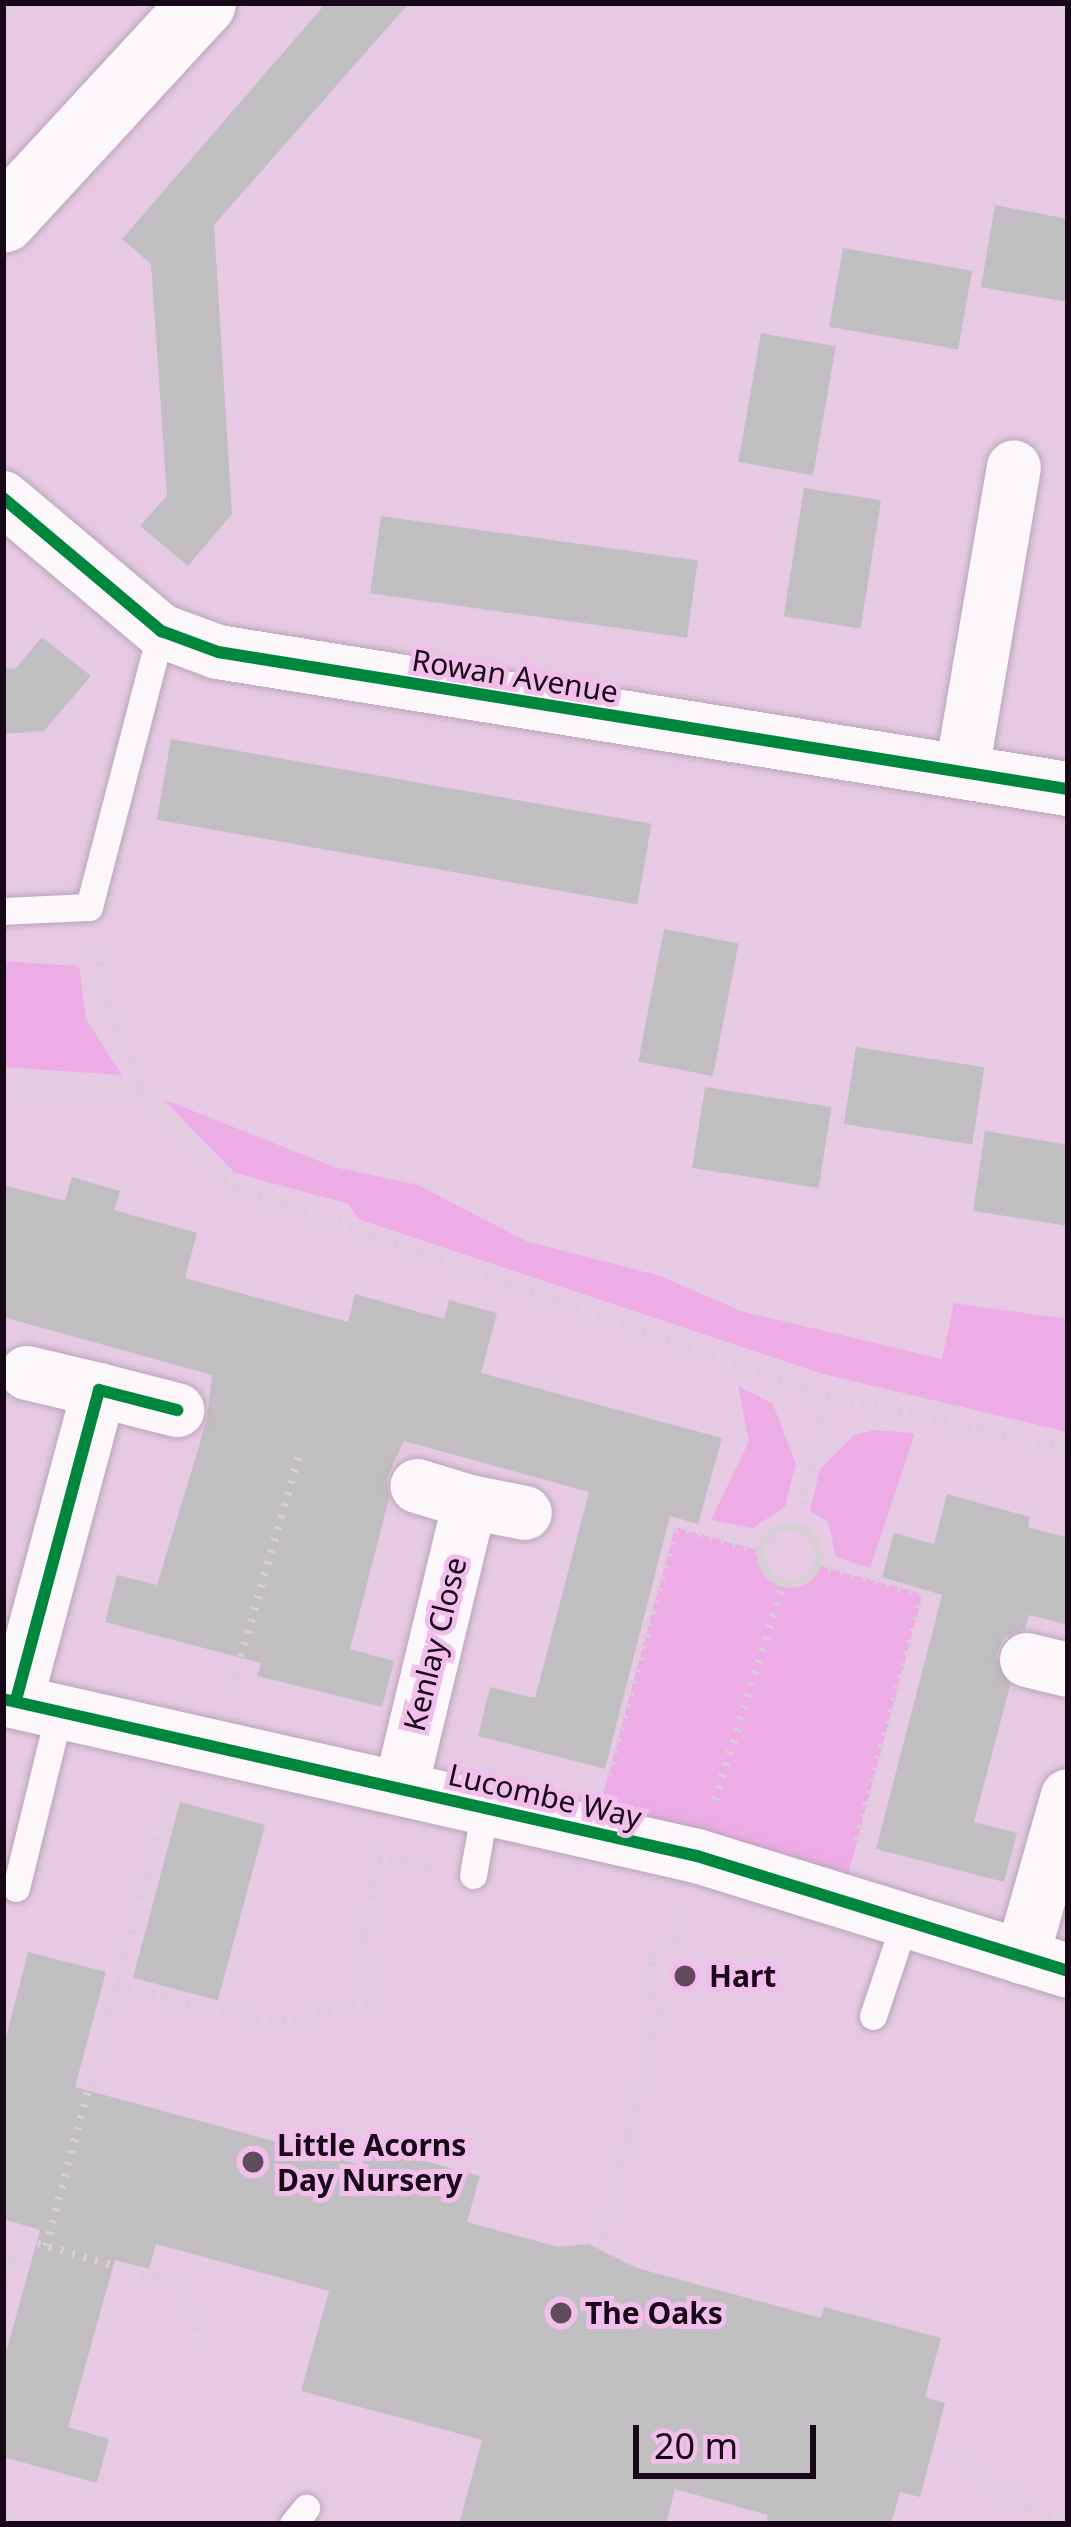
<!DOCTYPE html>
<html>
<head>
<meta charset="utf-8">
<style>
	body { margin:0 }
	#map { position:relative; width:1071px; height:2527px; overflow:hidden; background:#e6cae3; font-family:"Noto Sans",sans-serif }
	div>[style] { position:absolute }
	.green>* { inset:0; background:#eeace7 }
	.building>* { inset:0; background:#c1bec1; transform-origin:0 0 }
	.path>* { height:8px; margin-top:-4px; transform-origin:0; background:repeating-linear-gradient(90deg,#d8ced6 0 3px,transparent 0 12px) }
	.path>.ring { margin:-4px; padding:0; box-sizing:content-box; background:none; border:8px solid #d8ced6; border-radius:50% }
	.roads { filter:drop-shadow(0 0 3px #baa5b8) drop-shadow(0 0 3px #baa5b8) }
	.service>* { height:27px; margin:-13.5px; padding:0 13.5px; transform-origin:13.5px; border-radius:13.5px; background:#fbf7fb }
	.minor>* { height:54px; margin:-27px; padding:0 27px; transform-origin:27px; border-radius:27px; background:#fbf7fb }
	.tertiary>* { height:66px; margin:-33px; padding:0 33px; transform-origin:33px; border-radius:33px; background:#fbf7fb }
	.cycleway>* { height:12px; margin:-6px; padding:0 6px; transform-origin:6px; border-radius:6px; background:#00873e }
	.dots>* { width:33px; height:33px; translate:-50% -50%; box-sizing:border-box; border:6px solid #f2beeb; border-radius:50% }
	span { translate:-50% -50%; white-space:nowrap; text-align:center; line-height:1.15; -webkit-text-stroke:10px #f2beeb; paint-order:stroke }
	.street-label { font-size:30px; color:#180717 }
	.poi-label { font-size:30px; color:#180717; font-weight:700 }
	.left { translate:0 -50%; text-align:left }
	.frame { position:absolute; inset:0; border:6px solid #180717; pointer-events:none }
	.scale { position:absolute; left:633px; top:2425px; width:183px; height:54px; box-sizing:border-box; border:6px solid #180717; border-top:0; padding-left:15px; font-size:36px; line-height:42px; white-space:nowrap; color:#180717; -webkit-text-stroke:9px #f2beeb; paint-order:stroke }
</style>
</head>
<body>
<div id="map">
	<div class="green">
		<i style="clip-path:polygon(3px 961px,79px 966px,86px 1019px,122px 1075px,3px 1067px)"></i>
		<i style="clip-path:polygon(163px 1099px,334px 1167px,418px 1185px,526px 1241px,660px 1276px,741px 1311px,942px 1359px,954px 1303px,1068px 1319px,1068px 1432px,823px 1374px,358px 1219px,349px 1204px,235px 1173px)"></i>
		<i style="clip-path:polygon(738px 1386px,773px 1404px,796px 1464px,785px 1507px,753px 1528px,711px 1520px,749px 1441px)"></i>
		<i style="clip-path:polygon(874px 1430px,915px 1433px,870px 1568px,836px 1557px,828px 1522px,810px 1511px,820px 1469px,853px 1436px)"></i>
		<i style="clip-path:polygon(675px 1527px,761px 1551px,766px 1573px,783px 1584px,802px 1582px,817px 1565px,923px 1594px,841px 1901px,593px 1832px)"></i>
	</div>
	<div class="building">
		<i style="clip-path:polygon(326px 3px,409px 3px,214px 225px,232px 514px,188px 566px,140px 526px,167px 496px,151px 264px,122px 239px)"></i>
		<i style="clip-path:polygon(995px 205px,1068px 219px,1068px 302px,981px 287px)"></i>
		<i style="left:843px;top:248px;width:131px;height:80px;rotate:10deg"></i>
		<i style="left:761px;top:333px;width:76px;height:131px;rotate:10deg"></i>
		<i style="left:804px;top:488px;width:78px;height:130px;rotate:9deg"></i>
		<i style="left:381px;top:516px;width:320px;height:78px;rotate:8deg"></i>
		<i style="clip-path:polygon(42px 637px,91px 676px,44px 731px,3px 734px,3px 669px,16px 668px)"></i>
		<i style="left:171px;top:739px;width:488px;height:82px;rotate:10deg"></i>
		<i style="left:664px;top:929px;width:76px;height:135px;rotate:11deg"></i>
		<i style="left:856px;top:1047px;width:130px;height:78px;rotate:9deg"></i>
		<i style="left:705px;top:1087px;width:128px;height:82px;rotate:9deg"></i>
		<i style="clip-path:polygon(985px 1131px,1068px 1145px,1068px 1226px,973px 1211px)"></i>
		<i style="clip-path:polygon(72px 1177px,120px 1191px,114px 1210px,197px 1233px,185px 1278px,348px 1322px,355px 1294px,444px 1319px,449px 1300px,497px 1313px,481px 1373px,722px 1438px,698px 1524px,670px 1516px,605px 1769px,478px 1736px,490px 1687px,535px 1698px,589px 1492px,404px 1441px,387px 1478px,389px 1499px,350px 1649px,394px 1661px,382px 1707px,257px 1676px,261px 1663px,105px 1622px,117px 1575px,157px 1585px,207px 1419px,212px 1375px,3px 1317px,3px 1185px,65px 1201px)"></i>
		<i style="clip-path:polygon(947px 1494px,1030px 1517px,1028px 1527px,1068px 1538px,1068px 1625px,1029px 1615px,1025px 1629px,1005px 1637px,996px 1654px,1010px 1686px,974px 1822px,1017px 1833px,1004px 1882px,876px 1849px,942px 1595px,882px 1577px,894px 1533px,934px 1544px)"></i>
		<i style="left:180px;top:1802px;width:88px;height:182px;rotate:15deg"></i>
		<i style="clip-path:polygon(28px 1952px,106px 1972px,75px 2087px,362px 2165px,367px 2145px,480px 2176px,467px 2222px,558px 2247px,589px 2244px,637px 2268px,821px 2318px,824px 2307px,941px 2338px,925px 2397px,945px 2403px,920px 2497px,900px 2492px,891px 2524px,766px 2524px,768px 2515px,675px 2489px,666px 2524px,459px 2524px,482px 2440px,301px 2391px,329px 2291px,156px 2244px,149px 2269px,115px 2260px,68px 2427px,109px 2439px,97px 2483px,3px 2457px,3px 2363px,40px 2230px,3px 2219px,3px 2049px)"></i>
	</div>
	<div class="path">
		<i style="left:97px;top:951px;width:56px;rotate:79.7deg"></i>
		<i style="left:107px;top:1006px;width:90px;rotate:67.1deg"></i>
		<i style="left:142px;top:1089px;width:125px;rotate:48.3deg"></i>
		<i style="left:225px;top:1182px;width:639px;rotate:19.57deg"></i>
		<i style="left:827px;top:1396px;width:247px;rotate:12.4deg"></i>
		<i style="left:3px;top:1088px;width:139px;rotate:0.4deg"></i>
		<i class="ring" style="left:761px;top:1526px;width:50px;height:50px"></i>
		<i style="left:797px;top:1527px;width:134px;rotate:-77.1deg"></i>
		<i style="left:817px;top:1565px;width:110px;rotate:15.3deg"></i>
		<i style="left:923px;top:1594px;width:263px;rotate:105deg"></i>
		<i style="left:231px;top:1691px;width:245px;rotate:-73.9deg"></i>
		<i style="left:608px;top:1776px;width:258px;rotate:-74.9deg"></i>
		<i style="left:675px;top:1527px;width:89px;rotate:15.6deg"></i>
		<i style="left:715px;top:1800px;width:226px;rotate:-72.5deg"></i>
		<i style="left:117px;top:1985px;width:158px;rotate:13.9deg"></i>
		<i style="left:270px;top:2023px;width:102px;rotate:-11.3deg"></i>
		<i style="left:370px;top:2003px;width:69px;rotate:-94.1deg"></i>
		<i style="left:365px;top:1934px;width:78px;rotate:-80.4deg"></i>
		<i style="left:378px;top:1857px;width:53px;rotate:10.9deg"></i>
		<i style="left:3px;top:2233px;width:179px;rotate:16.5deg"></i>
		<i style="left:175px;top:2284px;width:71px;rotate:64.9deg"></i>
		<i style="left:46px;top:2246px;width:468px;rotate:-74.8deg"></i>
		<i style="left:600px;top:2248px;width:246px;rotate:-75.9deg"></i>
		<i style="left:660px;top:2009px;width:23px;rotate:-121deg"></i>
		<i style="left:648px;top:1989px;width:32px;rotate:-81deg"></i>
		<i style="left:653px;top:1957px;width:32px;rotate:-36deg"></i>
		<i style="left:679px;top:1938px;width:26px;rotate:-77deg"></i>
		<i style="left:3px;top:2297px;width:61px;rotate:-75.7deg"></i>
		<i style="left:951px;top:2449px;width:95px;rotate:39deg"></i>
		<i style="left:1025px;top:2509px;width:45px;rotate:15.6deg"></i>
	</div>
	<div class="roads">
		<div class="service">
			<i style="left:3px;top:911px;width:86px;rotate:-2.7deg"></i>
			<i style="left:89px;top:907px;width:285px;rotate:-75.4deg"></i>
			<i style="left:473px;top:1875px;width:69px;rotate:-80deg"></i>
			<i style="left:16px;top:1888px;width:184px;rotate:-76.2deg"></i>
			<i style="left:873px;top:2016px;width:100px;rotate:-71.4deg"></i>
			<i style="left:293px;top:2524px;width:21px;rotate:-51deg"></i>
		</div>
		<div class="minor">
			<i style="left:3px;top:498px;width:207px;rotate:40.1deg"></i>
			<i style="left:161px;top:631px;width:61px;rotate:20.2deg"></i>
			<i style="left:218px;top:652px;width:861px;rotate:9.16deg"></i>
			<i style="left:962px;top:771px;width:308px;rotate:-80.3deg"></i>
			<i style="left:27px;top:1373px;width:74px;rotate:13.3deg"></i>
			<i style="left:470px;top:1502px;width:56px;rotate:11.3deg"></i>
			<i style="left:1027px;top:1660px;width:42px;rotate:13.7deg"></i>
			<i style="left:3px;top:1699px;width:712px;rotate:12.75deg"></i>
			<i style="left:697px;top:1856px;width:388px;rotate:17.2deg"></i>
			<i style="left:16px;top:1700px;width:321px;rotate:-75deg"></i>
			<i style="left:99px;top:1390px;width:81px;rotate:14.4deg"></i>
			<i style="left:401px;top:1787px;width:293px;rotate:-76.4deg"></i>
			<i style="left:470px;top:1502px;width:55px;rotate:-163.2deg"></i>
			<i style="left:1022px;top:1957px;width:167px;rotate:-74.1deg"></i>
		</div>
		<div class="tertiary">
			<i style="left:3px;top:220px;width:295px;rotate:-47.3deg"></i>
		</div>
	</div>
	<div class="cycleway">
		<i style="left:3px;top:498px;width:207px;rotate:40.1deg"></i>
		<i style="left:161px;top:631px;width:61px;rotate:20.2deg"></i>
		<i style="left:218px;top:652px;width:861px;rotate:9.16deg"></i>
		<i style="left:3px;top:1699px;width:712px;rotate:12.75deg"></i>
		<i style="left:697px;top:1856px;width:388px;rotate:17.2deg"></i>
		<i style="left:16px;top:1700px;width:321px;rotate:-75deg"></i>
		<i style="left:99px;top:1390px;width:81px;rotate:14.4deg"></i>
	</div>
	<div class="dots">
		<i style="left:685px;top:1976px;background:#604b5e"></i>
		<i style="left:253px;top:2162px;background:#604b5e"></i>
		<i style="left:561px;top:2313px;background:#604b5e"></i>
	</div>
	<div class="street-label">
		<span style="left:515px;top:676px;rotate:9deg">Rowan Avenue</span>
		<span style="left:435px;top:1644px;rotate:-76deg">Kenlay Close</span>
		<span style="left:545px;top:1796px;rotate:13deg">Lucombe Way</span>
	</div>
	<div class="poi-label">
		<span class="left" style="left:709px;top:1976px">Hart</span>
		<span class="left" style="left:277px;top:2162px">Little Acorns<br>Day Nursery</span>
		<span class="left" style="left:585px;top:2313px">The Oaks</span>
	</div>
	<div class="frame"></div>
	<div class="scale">20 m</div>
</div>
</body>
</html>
